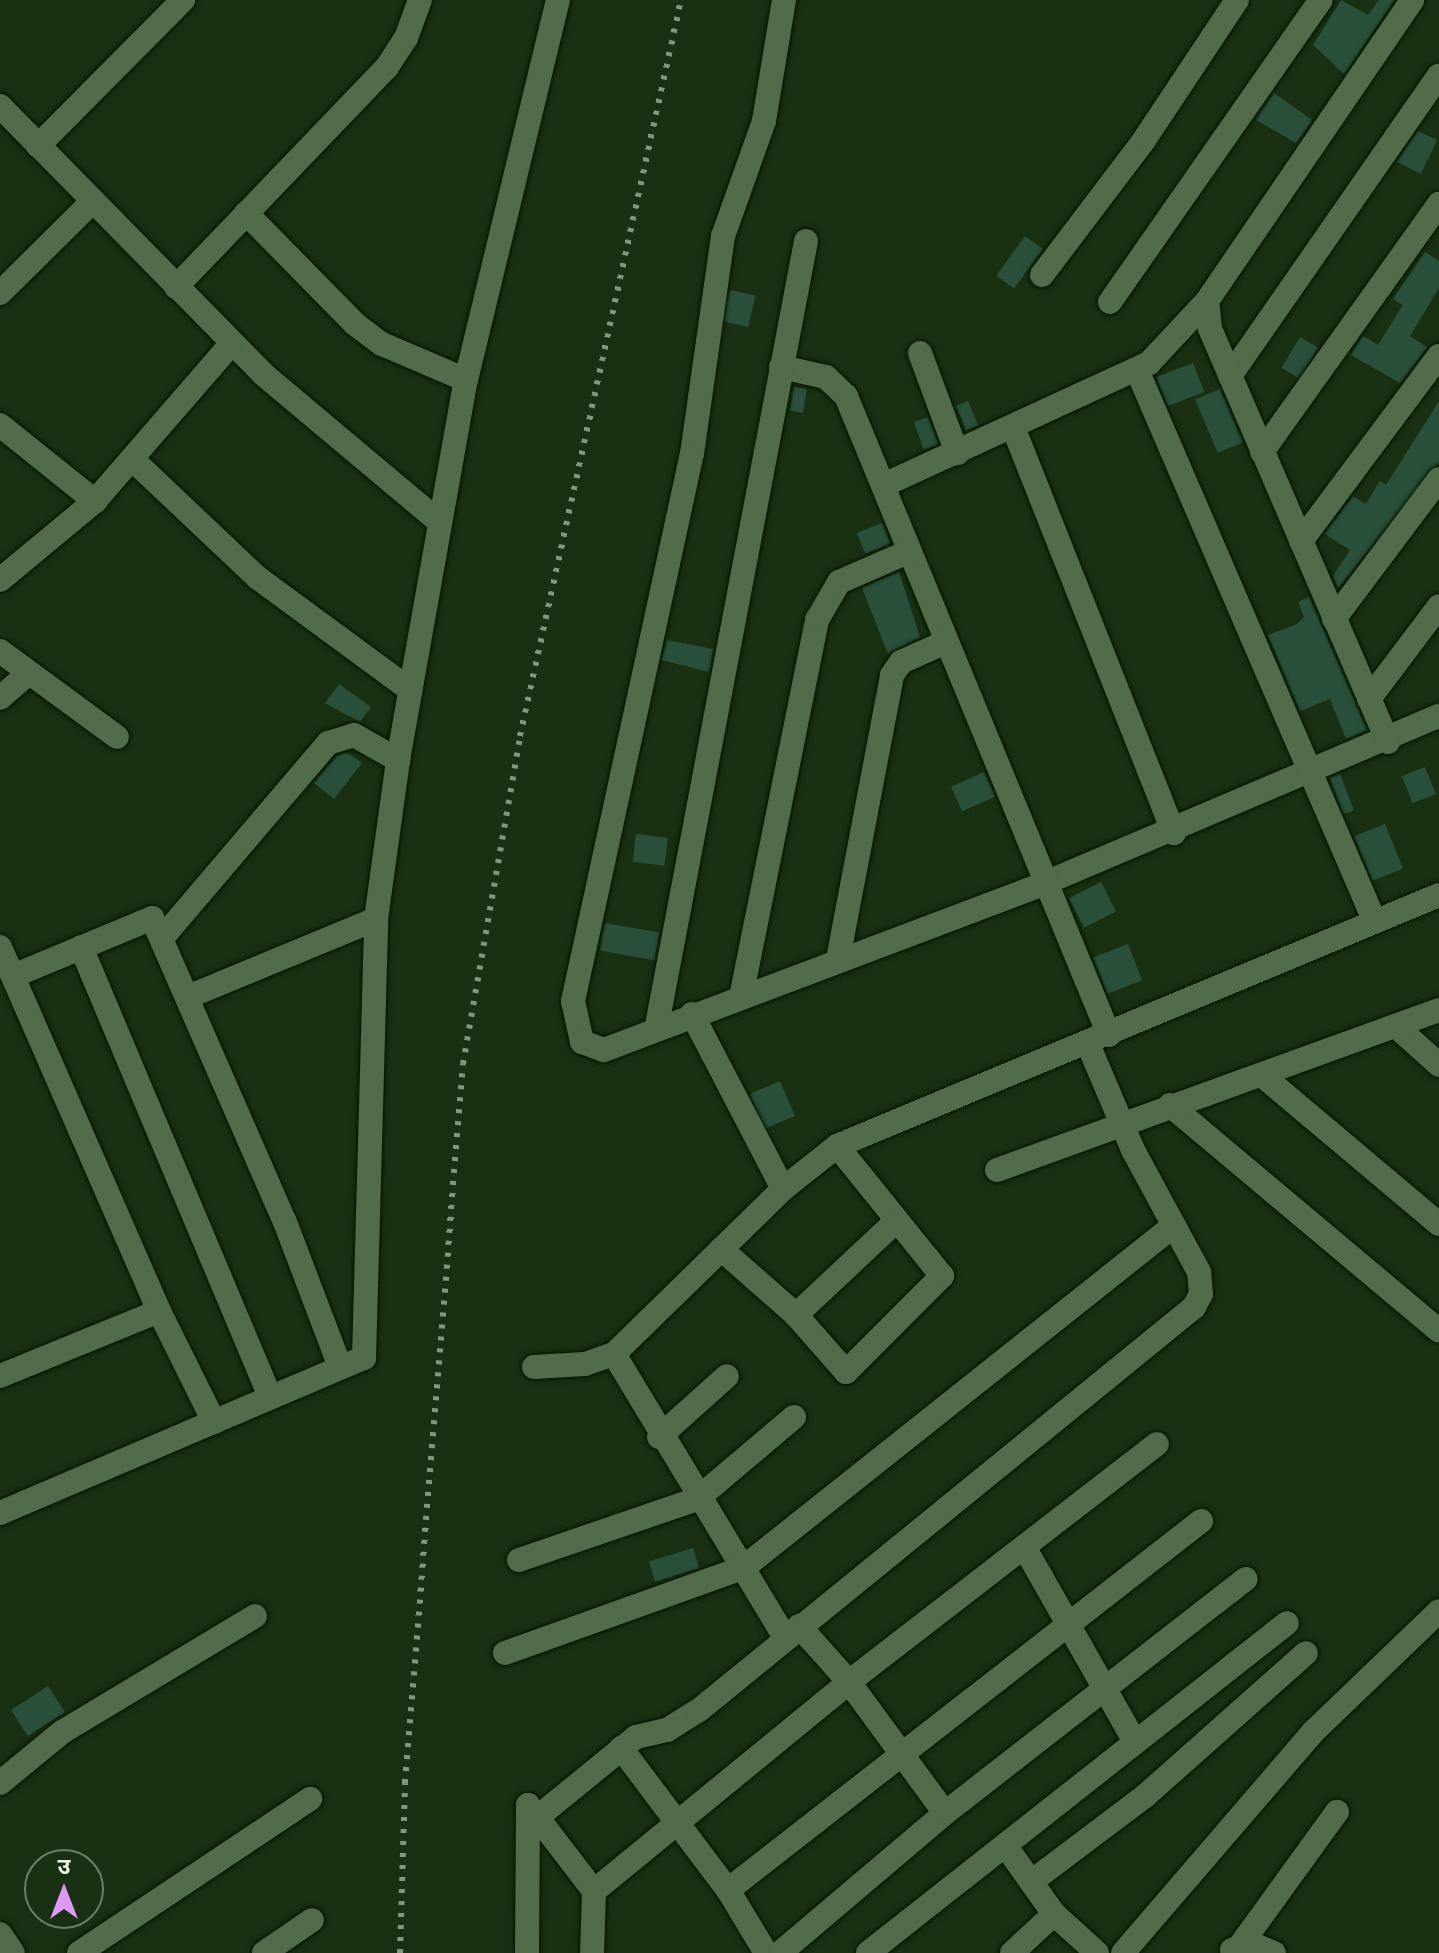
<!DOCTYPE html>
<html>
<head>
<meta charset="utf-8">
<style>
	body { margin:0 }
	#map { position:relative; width:1439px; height:1953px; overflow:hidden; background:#1a3012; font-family:"Zilla Slab","Noto Sans Devanagari",serif }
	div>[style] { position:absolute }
	.building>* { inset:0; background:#2a503b; transform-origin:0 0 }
	.roads { filter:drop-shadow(0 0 2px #041700) drop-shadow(0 0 2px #041700) }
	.street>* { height:24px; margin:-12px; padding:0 12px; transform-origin:12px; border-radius:12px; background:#526b4a }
	.rail>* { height:6px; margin-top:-3px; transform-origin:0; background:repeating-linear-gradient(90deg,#84967e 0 4px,transparent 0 12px) }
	span { translate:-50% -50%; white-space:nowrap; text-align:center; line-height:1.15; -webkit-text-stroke:8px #1a3012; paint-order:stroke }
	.north { position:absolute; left:24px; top:1849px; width:80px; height:80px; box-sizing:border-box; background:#1a3012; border:2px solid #6c7f66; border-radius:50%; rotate:0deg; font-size:22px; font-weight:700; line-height:32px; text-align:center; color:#e8f6e3 }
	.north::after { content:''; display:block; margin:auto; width:28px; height:36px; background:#dd99f3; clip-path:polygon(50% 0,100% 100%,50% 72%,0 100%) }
</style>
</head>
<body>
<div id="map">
	<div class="building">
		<i style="clip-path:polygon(1341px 0,1368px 15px,1379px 0,1394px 0,1344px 74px,1313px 45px)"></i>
		<i style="clip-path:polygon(1274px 93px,1312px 120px,1296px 143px,1256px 120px)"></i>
		<i style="clip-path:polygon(1418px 131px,1437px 140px,1421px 174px,1397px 162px)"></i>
		<i style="left:1025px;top:236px;width:22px;height:49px;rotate:36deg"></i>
		<i style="clip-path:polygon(1425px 252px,1439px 261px,1439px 288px,1410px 336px,1427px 347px,1400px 383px,1351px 355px,1363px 336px,1378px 345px,1403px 305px,1393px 299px)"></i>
		<i style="left:730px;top:290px;width:26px;height:32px;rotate:13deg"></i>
		<i style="left:1300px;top:337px;width:21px;height:36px;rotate:31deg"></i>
		<i style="left:1193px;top:363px;width:31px;height:39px;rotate:69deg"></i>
		<i style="left:794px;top:387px;width:13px;height:24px;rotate:9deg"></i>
		<i style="left:1220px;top:389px;width:58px;height:27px;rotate:67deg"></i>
		<i style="left:968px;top:401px;width:26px;height:13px;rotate:67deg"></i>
		<i style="clip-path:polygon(1439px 401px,1439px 462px,1338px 588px,1333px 576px,1350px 550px,1325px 534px,1353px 496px,1366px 504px,1380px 481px,1386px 485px)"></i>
		<i style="left:928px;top:417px;width:29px;height:15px;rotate:70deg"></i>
		<i style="left:882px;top:523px;width:22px;height:27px;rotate:68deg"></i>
		<i style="clip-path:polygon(899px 572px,920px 637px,888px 654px,862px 588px)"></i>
		<i style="clip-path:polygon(1309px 597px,1367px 730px,1346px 739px,1330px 699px,1300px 711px,1268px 635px,1297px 624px,1304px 617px,1298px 602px)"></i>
		<i style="clip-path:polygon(667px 640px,713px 649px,709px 672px,662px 660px)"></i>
		<i style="clip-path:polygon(339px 684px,371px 707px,360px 722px,325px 703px)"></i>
		<i style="clip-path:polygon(348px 753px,362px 763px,334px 799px,314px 783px,337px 756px)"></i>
		<i style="left:1425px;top:767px;width:29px;height:25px;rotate:68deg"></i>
		<i style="left:984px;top:772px;width:27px;height:36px;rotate:66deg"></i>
		<i style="left:1340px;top:774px;width:39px;height:11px;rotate:69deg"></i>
		<i style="left:1385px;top:824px;width:48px;height:33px;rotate:68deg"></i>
		<i style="left:636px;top:834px;width:32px;height:28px;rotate:7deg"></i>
		<i style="left:1101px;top:882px;width:33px;height:36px;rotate:63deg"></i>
		<i style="left:605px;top:923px;width:55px;height:28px;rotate:10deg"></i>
		<i style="left:1128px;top:944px;width:39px;height:37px;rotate:69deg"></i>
		<i style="left:780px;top:1081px;width:38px;height:33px;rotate:67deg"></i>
		<i style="left:693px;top:1548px;width:21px;height:46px;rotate:73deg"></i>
		<i style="left:48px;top:1686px;width:31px;height:44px;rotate:57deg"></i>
	</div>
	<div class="roads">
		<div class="street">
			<i style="left:784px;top:0;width:123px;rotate:99.4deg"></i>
			<i style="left:764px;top:121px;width:122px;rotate:109.6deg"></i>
			<i style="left:723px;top:236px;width:219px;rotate:98.1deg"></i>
			<i style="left:692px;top:453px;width:561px;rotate:102.25deg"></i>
			<i style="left:573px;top:1001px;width:42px;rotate:77.6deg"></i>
			<i style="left:582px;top:1042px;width:23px;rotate:20deg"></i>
			<i style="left:604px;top:1050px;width:472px;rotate:-20.7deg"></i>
			<i style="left:1045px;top:883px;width:428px;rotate:-23deg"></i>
			<i style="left:0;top:106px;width:375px;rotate:45.5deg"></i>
			<i style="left:263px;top:374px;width:229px;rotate:40deg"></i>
			<i style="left:38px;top:146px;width:206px;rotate:-45.2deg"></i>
			<i style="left:246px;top:213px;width:156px;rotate:45.5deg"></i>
			<i style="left:355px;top:324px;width:34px;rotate:37deg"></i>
			<i style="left:382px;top:344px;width:91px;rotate:23.2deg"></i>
			<i style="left:1042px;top:275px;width:169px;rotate:-52.9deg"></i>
			<i style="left:1144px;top:140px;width:168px;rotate:-56.4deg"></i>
			<i style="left:176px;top:287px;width:305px;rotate:-46.2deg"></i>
			<i style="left:387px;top:67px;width:35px;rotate:-57deg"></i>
			<i style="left:406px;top:38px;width:40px;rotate:-69.8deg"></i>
			<i style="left:0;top:293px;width:131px;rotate:-44.7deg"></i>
			<i style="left:1110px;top:302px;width:368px;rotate:-55.1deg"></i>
			<i style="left:920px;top:353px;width:107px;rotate:69.7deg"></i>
			<i style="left:781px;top:367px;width:46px;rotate:12.5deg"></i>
			<i style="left:826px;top:377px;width:28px;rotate:44deg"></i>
			<i style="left:846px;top:396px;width:691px;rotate:67.63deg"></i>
			<i style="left:1137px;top:370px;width:601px;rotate:66.68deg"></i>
			<i style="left:1230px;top:376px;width:366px;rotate:-55.2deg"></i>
			<i style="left:0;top:425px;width:122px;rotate:38.7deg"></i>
			<i style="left:1013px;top:427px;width:437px;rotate:68.4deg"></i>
			<i style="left:1262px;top:452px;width:305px;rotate:-54.5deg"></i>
			<i style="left:132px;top:459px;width:173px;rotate:43.4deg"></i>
			<i style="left:258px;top:578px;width:187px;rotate:36.3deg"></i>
			<i style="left:884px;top:485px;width:292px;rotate:-24.7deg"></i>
			<i style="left:1149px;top:363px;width:85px;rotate:-46.9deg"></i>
			<i style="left:1301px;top:541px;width:231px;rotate:-53.3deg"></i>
			<i style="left:0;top:580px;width:124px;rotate:-39.7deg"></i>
			<i style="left:95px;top:501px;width:208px;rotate:-49.1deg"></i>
			<i style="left:1334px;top:619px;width:175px;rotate:-53.1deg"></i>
			<i style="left:0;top:651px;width:145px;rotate:36.3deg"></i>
			<i style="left:0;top:698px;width:38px;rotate:-41deg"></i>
			<i style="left:1369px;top:699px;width:116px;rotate:-53deg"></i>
			<i style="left:1388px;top:742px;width:451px;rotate:-113.3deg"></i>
			<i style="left:1210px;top:328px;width:27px;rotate:-96deg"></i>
			<i style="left:1207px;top:301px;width:364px;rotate:-55.7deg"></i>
			<i style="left:163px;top:937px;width:255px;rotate:-49.6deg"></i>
			<i style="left:328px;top:743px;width:27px;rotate:-17deg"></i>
			<i style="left:354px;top:735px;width:51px;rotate:29.6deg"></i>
			<i style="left:0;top:947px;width:397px;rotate:66.4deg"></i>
			<i style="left:159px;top:1311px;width:124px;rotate:63.6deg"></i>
			<i style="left:81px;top:947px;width:488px;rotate:67.2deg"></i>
			<i style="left:838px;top:959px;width:289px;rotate:-79.2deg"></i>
			<i style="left:892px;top:675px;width:16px;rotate:-55deg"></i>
			<i style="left:901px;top:662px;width:49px;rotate:-24deg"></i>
			<i style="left:13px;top:976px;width:151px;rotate:-22.6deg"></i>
			<i style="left:152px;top:918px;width:332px;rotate:66.4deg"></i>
			<i style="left:285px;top:1222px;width:155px;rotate:69.2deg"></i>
			<i style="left:190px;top:996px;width:201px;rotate:-22.5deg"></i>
			<i style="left:741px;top:997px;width:385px;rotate:-78.6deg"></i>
			<i style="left:817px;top:620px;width:44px;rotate:-59.9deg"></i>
			<i style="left:839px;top:582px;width:77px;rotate:-23.6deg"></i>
			<i style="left:692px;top:1014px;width:197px;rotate:62.5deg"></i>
			<i style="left:657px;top:1025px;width:798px;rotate:-79.24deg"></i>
			<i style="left:1397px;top:1027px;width:57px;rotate:42.1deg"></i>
			<i style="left:1263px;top:1076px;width:230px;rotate:40.1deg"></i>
			<i style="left:1170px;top:1105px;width:351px;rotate:40deg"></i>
			<i style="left:997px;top:1170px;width:470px;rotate:-19.9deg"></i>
			<i style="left:721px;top:1249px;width:100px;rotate:41.3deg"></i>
			<i style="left:796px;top:1315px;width:76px;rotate:48.7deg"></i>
			<i style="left:846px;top:1372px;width:136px;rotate:-45deg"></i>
			<i style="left:942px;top:1276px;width:167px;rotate:-128.9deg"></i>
			<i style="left:796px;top:1315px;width:137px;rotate:-43.2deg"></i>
			<i style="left:614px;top:1354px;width:332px;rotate:58.9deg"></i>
			<i style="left:534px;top:1367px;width:51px;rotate:-3.4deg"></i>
			<i style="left:585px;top:1364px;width:31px;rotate:-19deg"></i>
			<i style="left:614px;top:1354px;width:236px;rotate:-44.3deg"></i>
			<i style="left:783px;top:1189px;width:69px;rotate:-38.5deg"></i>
			<i style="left:837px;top:1146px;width:652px;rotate:-22.63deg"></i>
			<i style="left:0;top:1376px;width:172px;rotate:-22.2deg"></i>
			<i style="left:659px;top:1437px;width:91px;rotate:-41.9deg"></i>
			<i style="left:0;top:1513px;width:396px;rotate:-23.1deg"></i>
			<i style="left:364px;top:1358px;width:439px;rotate:-88.4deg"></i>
			<i style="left:376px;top:919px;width:161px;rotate:-82.1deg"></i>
			<i style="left:398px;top:760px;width:386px;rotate:-79.9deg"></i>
			<i style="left:466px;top:380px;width:391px;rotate:-76.4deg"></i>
			<i style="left:1026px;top:1550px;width:221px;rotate:60.4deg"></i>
			<i style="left:519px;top:1560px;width:188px;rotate:-18.9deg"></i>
			<i style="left:697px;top:1499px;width:127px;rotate:-40.2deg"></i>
			<i style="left:799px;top:1626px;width:75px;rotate:48.2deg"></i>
			<i style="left:849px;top:1682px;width:162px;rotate:53.8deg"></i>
			<i style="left:505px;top:1653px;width:253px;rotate:-19.7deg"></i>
			<i style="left:743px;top:1568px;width:548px;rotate:-38.48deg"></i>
			<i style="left:621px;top:1748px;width:178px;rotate:53deg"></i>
			<i style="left:0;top:1783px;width:80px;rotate:-39.4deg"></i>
			<i style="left:62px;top:1732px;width:225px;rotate:-31deg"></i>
			<i style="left:528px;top:1805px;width:108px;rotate:52.5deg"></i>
			<i style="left:594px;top:1891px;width:62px;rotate:91.8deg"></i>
			<i style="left:539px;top:1816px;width:125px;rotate:-39.2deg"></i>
			<i style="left:636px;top:1737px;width:32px;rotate:-13deg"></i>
			<i style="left:667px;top:1730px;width:36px;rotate:-32deg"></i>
			<i style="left:698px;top:1711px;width:640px;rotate:-39.16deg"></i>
			<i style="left:1194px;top:1307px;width:15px;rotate:-62deg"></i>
			<i style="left:1201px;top:1294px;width:22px;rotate:-95deg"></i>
			<i style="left:1199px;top:1272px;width:139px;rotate:-118.4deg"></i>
			<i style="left:1133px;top:1150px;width:115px;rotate:-113deg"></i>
			<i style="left:1007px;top:1848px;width:81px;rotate:54.5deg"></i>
			<i style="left:1054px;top:1914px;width:58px;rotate:42.2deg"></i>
			<i style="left:1031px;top:1882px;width:143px;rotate:-37deg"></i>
			<i style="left:1145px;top:1796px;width:215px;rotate:-41.6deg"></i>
			<i style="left:594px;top:1891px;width:330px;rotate:-39.3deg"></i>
			<i style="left:849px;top:1682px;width:389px;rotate:-37.7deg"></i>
			<i style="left:0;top:1934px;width:23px;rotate:56deg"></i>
			<i style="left:1242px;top:1943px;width:162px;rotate:-54.1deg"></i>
			<i style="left:1232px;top:1950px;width:19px;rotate:-21deg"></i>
			<i style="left:1250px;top:1943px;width:26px;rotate:23deg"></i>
			<i style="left:79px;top:1953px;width:278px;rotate:-33.7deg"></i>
			<i style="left:264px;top:1953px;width:58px;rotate:-34.5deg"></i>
			<i style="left:527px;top:1953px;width:148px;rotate:-89.6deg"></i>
			<i style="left:766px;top:1953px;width:74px;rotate:-121.1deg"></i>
			<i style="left:728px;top:1890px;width:600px;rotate:-37.96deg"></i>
			<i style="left:780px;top:1953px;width:216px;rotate:-40.3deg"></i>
			<i style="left:945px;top:1813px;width:381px;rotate:-37.9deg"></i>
			<i style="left:868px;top:1953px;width:533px;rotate:-38.22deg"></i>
			<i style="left:1012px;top:1953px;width:57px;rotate:-42.9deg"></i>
			<i style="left:1123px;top:1953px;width:293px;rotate:-49.3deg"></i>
			<i style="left:1314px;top:1731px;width:173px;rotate:-43.8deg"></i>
		</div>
	</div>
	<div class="rail">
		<i style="left:400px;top:1953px;width:170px;rotate:-88.3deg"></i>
		<i style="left:405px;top:1783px;width:721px;rotate:-85.39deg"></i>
		<i style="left:463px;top:1064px;width:333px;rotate:-80.1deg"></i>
		<i style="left:520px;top:736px;width:753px;rotate:-77.66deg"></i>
	</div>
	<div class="north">उ</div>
</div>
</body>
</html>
